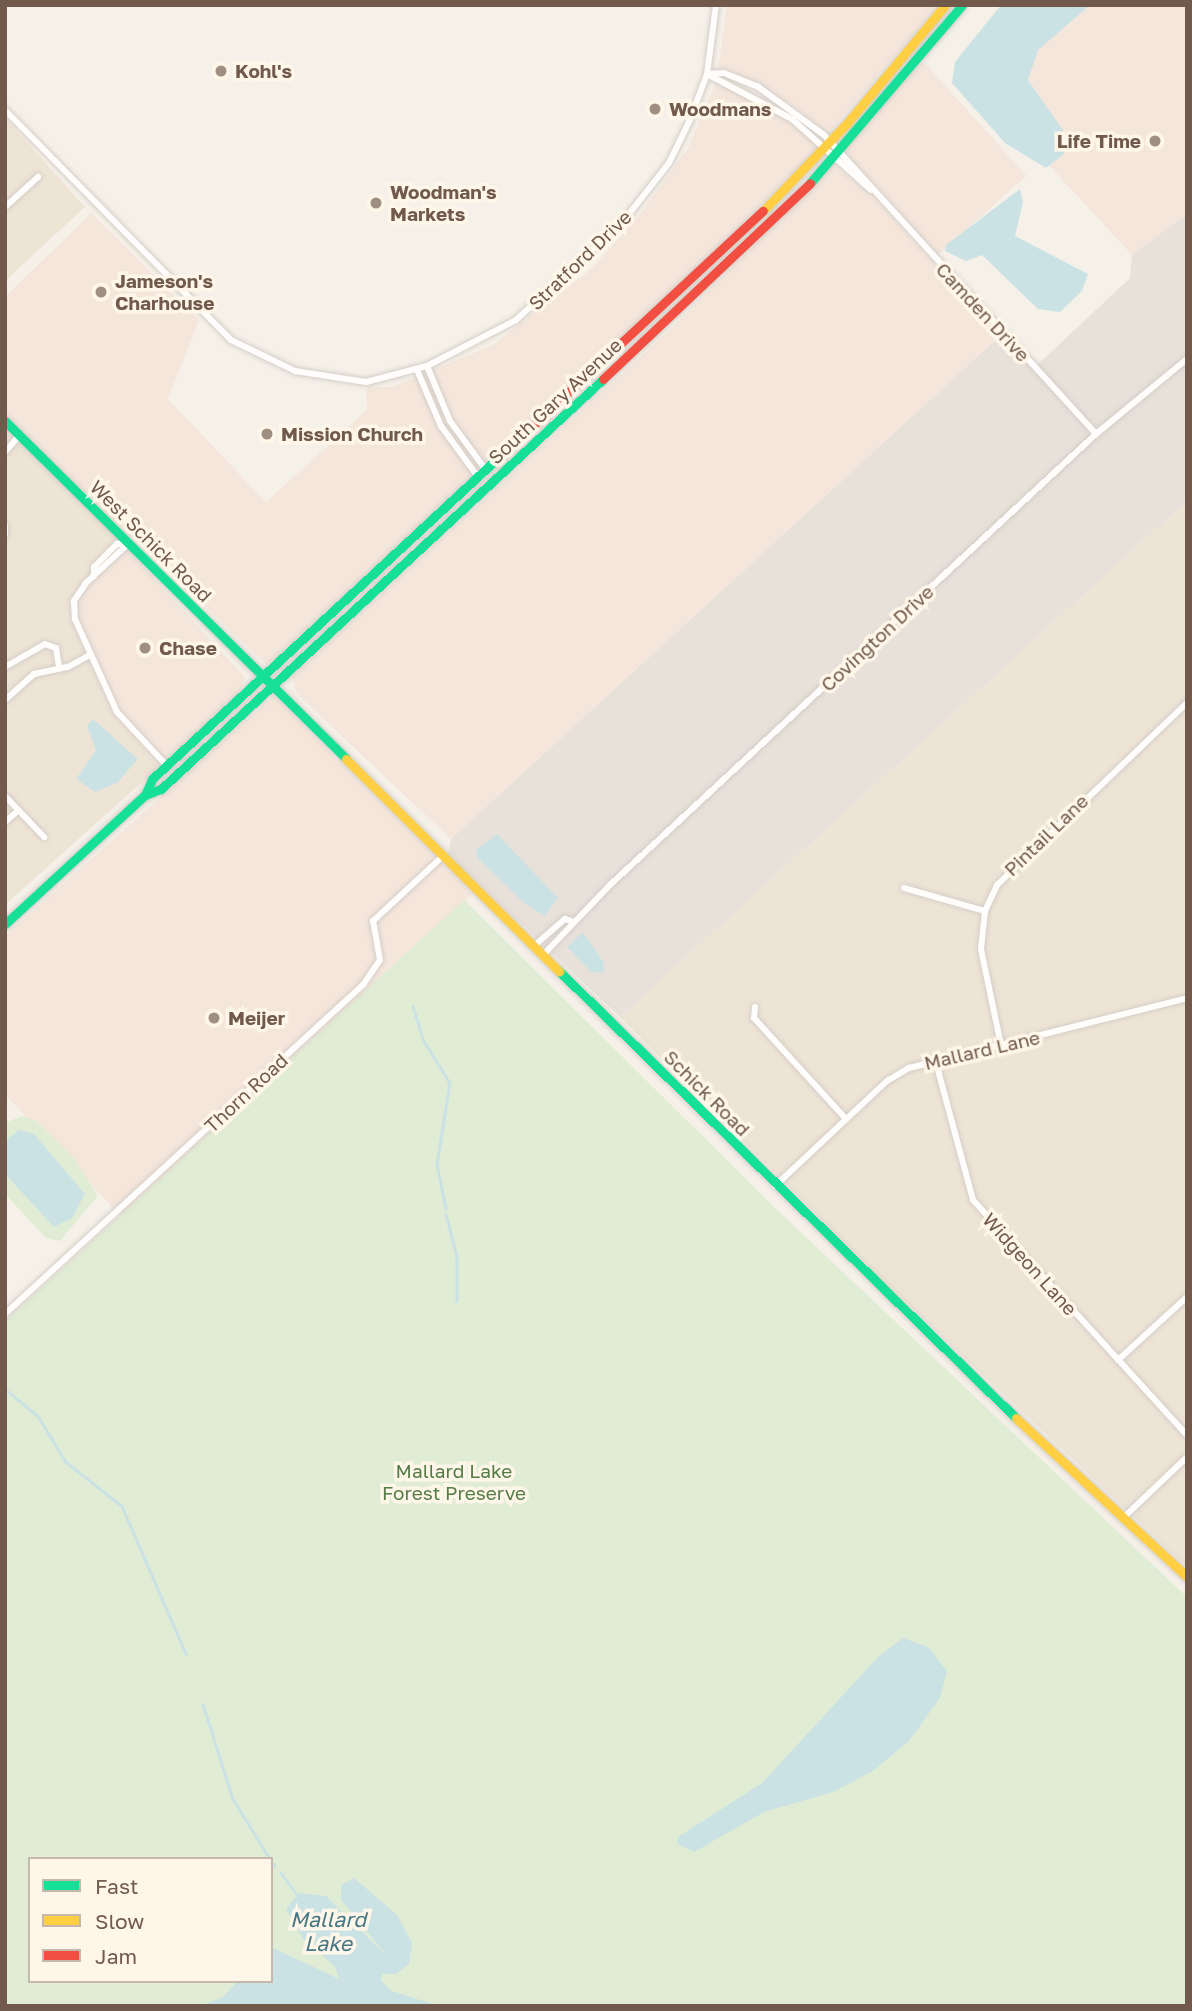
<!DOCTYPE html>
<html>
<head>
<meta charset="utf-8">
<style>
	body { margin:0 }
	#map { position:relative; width:1192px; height:2011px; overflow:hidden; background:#f5f1e9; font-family:"Golos Text",sans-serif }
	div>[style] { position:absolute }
	.residential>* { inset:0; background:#eee4d6 }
	.commercial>* { inset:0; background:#f5e6dc; transform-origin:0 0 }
	.industrial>* { inset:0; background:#e7e1da }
	.green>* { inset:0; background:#e1ecd4 }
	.water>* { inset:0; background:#cbe2e5 }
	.stream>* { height:2.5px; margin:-1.25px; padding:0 1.25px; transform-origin:1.25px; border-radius:1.25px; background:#cbe2e5 }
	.roads { filter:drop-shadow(0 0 2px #d4cec7) drop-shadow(0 0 2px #d4cec7) }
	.street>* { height:6px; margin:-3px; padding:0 3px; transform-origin:3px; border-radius:3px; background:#fefdfc }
	.fast>* { height:9px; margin:-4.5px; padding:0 4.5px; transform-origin:4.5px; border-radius:4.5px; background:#16e098 }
	.slow>* { height:9px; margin:-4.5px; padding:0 4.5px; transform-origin:4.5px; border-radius:4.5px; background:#ffcf43 }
	.jam>* { height:9px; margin:-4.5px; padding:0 4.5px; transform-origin:4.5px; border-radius:4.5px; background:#f24e42 }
	.dots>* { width:19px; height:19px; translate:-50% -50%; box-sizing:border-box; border:4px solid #fef6e9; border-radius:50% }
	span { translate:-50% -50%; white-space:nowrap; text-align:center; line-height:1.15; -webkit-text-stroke:7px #fef6e9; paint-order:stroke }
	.poi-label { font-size:19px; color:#715a4b; font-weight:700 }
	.left { translate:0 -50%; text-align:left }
	.right { translate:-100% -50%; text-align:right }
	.street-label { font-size:19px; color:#715a4b }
	.park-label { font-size:19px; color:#547c46 }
	.water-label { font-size:21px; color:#467784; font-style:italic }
	.frame { position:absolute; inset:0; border:7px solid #715a4b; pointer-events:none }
	.legend { position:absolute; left:28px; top:1857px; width:245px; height:126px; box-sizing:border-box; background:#fef6e9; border:2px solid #c6b8aa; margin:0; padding:9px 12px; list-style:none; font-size:21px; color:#715a4b }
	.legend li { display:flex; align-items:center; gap:14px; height:35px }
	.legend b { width:35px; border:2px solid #c6b8aa }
</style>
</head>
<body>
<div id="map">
	<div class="residential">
		<i style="clip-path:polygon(5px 118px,85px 207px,5px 281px)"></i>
		<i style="clip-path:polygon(5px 428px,122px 543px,102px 682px,110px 710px,159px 767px,5px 905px)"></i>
		<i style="clip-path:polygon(1187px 501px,1187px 1567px,892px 1289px,620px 1017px)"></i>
	</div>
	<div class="commercial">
		<i style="clip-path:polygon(727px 5px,939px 5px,827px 135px,794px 106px,757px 84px,718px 71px)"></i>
		<i style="clip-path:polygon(1063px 5px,1187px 5px,1187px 214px,1132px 255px,1043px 159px,1014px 58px)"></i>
		<i style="left:924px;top:62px;width:153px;height:119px;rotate:48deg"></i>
		<i style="clip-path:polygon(716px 83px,793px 122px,819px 148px,701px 265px,267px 665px,5px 418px,5px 297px,91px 213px,199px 320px,168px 399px,266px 502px,367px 410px,366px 387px,392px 387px,493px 345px,591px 269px,642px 212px,688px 148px)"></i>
		<i style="clip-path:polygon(833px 165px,870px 193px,1000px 336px,451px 839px,296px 693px,293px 676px,676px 324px)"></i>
		<i style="clip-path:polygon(122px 544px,245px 677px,240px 692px,159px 767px,110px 710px,71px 621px,70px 602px,83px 580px)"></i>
		<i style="clip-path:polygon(274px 696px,472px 894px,121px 1216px,5px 1095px,5px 936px)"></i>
	</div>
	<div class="industrial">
		<i style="clip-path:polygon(1187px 214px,1187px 501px,620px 1017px,448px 855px,451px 839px,1000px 336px,1033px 369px,1130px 278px,1132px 255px)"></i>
	</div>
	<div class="green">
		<i style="clip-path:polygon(evenodd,464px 900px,774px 1207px,1187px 1597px,1187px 2006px,5px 2006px,5px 1321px,464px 900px,30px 1859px,271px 1859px,271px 1981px,30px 1981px,30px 1859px)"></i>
		<i style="clip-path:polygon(22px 1116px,36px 1121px,73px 1157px,98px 1196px,60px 1241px,46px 1238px,5px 1194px,5px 1123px)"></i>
	</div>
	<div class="water">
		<i style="clip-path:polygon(1001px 5px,1090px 5px,1038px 50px,1028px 80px,1067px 136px,1064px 154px,1046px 168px,1005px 143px,952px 83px,955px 62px)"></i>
		<i style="clip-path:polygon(1020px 189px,1023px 202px,1015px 236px,1088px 274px,1082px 291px,1060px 312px,1038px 309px,982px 255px,966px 261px,945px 251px,946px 245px)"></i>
		<i style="clip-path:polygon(93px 719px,138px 759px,117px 783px,95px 792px,76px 779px,96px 750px,87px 726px)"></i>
		<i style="clip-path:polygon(497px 834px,558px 898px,544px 916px,523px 902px,477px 857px,476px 850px)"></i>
		<i style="clip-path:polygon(583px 932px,604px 963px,603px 973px,591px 972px,567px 947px)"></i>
		<i style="clip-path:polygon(19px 1130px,34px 1134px,85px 1194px,72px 1218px,54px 1227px,5px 1174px,5px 1141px)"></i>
		<i style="clip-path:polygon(903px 1638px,928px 1647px,947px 1671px,940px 1698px,909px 1741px,873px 1771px,833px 1792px,764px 1812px,694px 1852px,677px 1844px,678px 1837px,762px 1783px,879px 1656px)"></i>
		<i style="clip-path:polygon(354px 1878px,397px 1915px,412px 1943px,409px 1964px,396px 1974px,382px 1974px,381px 1981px,392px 1991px,439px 2006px,200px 2006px,223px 1997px,238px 1981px,271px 1981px,273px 1948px,339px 1979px,335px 1967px,302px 1937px,286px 1909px,299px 1893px,326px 1896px,388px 1957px,341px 1900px,341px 1885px)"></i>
	</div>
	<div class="stream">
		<i style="left:413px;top:1006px;width:37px;rotate:73deg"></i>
		<i style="left:424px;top:1041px;width:49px;rotate:58.2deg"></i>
		<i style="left:450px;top:1083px;width:82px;rotate:99.1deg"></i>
		<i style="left:437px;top:1164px;width:46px;rotate:78.7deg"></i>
		<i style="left:446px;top:1214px;width:44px;rotate:75.7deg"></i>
		<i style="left:457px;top:1257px;width:44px;rotate:90deg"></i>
		<i style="left:5px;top:1389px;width:43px;rotate:39.3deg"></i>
		<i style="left:38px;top:1416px;width:54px;rotate:58.7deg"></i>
		<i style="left:66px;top:1462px;width:71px;rotate:38.2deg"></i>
		<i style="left:122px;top:1506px;width:161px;rotate:66.6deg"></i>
		<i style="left:203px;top:1704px;width:100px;rotate:72.5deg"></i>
		<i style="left:233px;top:1799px;width:70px;rotate:58.3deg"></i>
		<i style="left:271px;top:1861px;width:6px;rotate:51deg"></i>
		<i style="left:281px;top:1873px;width:26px;rotate:53deg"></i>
	</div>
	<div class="roads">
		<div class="street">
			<i style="left:707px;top:74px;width:17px;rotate:-3deg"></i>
			<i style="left:724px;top:73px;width:35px;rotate:22deg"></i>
			<i style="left:757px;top:86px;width:83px;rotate:36.2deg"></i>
			<i style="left:824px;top:135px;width:404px;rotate:47.7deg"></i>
			<i style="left:709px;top:75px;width:94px;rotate:27.9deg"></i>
			<i style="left:792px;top:119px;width:106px;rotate:41.9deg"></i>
			<i style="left:5px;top:110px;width:322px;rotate:45.5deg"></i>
			<i style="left:231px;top:340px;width:71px;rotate:25.8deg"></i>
			<i style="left:295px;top:371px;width:72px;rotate:8.8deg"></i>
			<i style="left:366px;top:382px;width:63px;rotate:-14.7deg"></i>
			<i style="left:427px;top:366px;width:100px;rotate:-27.3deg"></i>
			<i style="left:516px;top:320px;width:149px;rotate:-42.8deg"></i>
			<i style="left:625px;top:219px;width:71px;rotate:-51.8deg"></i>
			<i style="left:669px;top:163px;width:46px;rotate:-64deg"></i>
			<i style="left:689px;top:122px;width:51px;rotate:-69.4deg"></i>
			<i style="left:707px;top:74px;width:70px;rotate:-82.6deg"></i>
			<i style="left:5px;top:207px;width:45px;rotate:-42.3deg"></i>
			<i style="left:427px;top:366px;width:60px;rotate:67.3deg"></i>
			<i style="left:450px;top:421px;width:61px;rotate:53.7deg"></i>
			<i style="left:417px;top:370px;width:61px;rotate:66.8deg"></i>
			<i style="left:441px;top:426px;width:63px;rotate:54deg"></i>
			<i style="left:5px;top:452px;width:23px;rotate:-49deg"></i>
			<i style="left:5px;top:526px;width:9px;rotate:90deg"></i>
			<i style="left:129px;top:543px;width:59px;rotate:137.1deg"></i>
			<i style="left:86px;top:583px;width:22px;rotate:124deg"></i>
			<i style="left:74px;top:601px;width:18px;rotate:87deg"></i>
			<i style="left:75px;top:619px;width:102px;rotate:65.7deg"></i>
			<i style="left:117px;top:712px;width:74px;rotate:47.2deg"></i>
			<i style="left:94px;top:576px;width:9px;rotate:-90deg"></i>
			<i style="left:94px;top:567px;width:33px;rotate:-45deg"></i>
			<i style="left:117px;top:544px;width:12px;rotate:-5deg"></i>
			<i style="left:5px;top:667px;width:46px;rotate:-29.9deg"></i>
			<i style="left:45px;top:644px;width:12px;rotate:20deg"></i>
			<i style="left:56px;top:648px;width:20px;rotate:81deg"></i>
			<i style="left:5px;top:700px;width:39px;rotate:-42deg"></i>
			<i style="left:34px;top:674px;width:35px;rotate:-12deg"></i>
			<i style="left:68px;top:667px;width:26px;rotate:-29deg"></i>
			<i style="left:5px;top:796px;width:57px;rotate:46.4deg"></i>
			<i style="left:5px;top:822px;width:18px;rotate:-41deg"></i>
			<i style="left:904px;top:888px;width:84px;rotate:15.9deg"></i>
			<i style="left:535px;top:945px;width:40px;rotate:-41deg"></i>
			<i style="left:565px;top:919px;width:6px;rotate:18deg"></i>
			<i style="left:544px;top:954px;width:97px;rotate:-46.3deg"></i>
			<i style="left:611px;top:884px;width:662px;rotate:-42.86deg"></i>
			<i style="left:1096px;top:434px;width:118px;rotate:-39.5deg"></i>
			<i style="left:755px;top:1007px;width:11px;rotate:95deg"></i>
			<i style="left:754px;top:1018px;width:137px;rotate:47.7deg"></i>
			<i style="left:1001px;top:1045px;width:98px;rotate:-101.8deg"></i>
			<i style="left:981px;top:949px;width:38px;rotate:-84deg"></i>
			<i style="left:985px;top:911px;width:29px;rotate:-65deg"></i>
			<i style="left:997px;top:885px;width:263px;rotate:-43.8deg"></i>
			<i style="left:935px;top:1059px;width:146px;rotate:74.9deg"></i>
			<i style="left:973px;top:1200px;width:318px;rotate:47.7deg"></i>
			<i style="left:775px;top:1186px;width:154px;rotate:-43.2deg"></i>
			<i style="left:887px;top:1081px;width:26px;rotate:-31deg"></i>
			<i style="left:909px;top:1068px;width:287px;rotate:-14.1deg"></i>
			<i style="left:5px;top:1314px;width:486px;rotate:-42.6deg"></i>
			<i style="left:363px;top:985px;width:30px;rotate:-56deg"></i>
			<i style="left:380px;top:960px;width:40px;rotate:-100deg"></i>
			<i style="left:373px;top:921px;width:97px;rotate:-42.9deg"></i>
			<i style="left:1118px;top:1360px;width:93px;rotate:-42.4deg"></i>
			<i style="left:1123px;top:1518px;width:88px;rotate:-43.6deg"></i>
		</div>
		<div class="fast">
			<i style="left:810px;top:183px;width:234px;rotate:-49.5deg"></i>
			<i style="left:5px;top:421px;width:480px;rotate:44.7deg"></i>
			<i style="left:145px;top:795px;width:17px;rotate:-21deg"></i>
			<i style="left:161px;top:789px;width:603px;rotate:-42.85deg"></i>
			<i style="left:5px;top:924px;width:190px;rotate:-42.7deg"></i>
			<i style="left:145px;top:795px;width:17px;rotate:-66deg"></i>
			<i style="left:152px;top:779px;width:517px;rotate:-42.88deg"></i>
			<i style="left:559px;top:971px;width:639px;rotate:44.37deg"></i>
		</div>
		<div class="slow">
			<i style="left:763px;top:211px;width:123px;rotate:-46.3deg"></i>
			<i style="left:848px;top:122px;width:152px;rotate:-50.3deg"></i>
			<i style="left:346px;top:759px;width:301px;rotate:44.9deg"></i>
			<i style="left:1016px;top:1418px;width:233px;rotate:42.9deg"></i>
		</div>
		<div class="jam">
			<i style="left:603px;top:379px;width:285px;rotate:-43.4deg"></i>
			<i style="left:531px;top:427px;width:317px;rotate:-43deg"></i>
		</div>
	</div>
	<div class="dots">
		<i style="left:221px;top:71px;background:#9f8f82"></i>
		<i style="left:655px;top:109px;background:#9f8f82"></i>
		<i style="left:1155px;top:141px;background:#9f8f82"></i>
		<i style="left:376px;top:203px;background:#9f8f82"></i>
		<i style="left:101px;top:292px;background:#9f8f82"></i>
		<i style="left:267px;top:434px;background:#9f8f82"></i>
		<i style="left:145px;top:648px;background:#9f8f82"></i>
		<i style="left:214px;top:1018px;background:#9f8f82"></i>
	</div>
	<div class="poi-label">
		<span class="left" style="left:235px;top:71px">Kohl's</span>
		<span class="left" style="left:669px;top:109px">Woodmans</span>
		<span class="right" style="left:1141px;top:141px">Life Time</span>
		<span class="left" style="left:390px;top:203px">Woodman's<br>Markets</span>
		<span class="left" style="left:115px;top:292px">Jameson's<br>Charhouse</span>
		<span class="left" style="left:281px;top:434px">Mission Church</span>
		<span class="left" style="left:159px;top:648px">Chase</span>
		<span class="left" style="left:228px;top:1018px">Meijer</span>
	</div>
	<div class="street-label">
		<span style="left:580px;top:260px;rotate:-44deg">Stratford Drive</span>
		<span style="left:983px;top:312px;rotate:47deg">Camden Drive</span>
		<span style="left:555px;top:401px;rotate:-43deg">South Gary Avenue</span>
		<span style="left:151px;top:541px;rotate:45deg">West Schick Road</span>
		<span style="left:877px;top:638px;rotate:-43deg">Covington Drive</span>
		<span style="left:1046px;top:835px;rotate:-44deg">Pintail Lane</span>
		<span style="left:982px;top:1050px;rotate:-13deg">Mallard Lane</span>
		<span style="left:246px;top:1093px;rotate:-43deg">Thorn Road</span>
		<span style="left:707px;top:1093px;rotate:45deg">Schick Road</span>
		<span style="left:1030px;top:1264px;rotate:48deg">Widgeon Lane</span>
	</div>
	<div class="park-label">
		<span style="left:454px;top:1482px">Mallard Lake<br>Forest Preserve</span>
	</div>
	<div class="water-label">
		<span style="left:328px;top:1931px">Mallard<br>Lake</span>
	</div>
	<div class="frame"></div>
	<ul class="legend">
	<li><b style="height:9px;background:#16e098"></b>Fast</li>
	<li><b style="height:9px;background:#ffcf43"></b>Slow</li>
	<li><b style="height:9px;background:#f24e42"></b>Jam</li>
	</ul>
</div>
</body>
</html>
